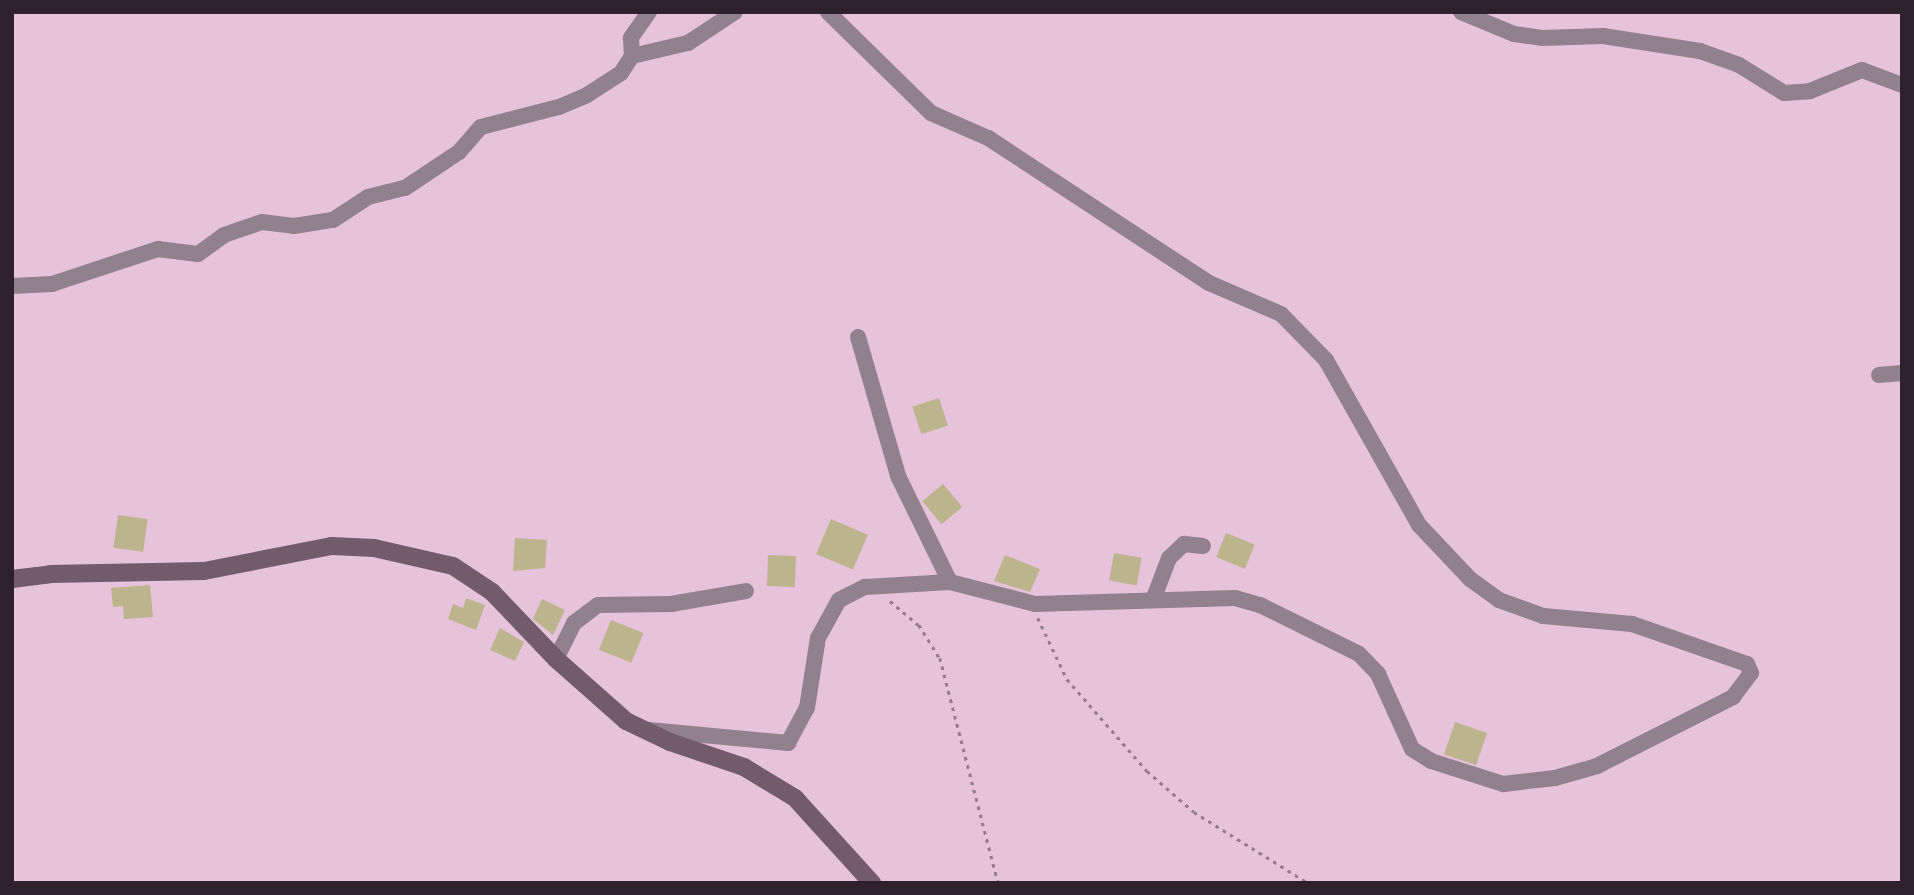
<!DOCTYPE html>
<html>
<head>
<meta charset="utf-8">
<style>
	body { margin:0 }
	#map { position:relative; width:1914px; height:895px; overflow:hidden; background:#e7c2db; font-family:Karla,sans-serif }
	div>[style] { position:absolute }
	.building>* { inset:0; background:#bcb48d; transform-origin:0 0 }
	.path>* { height:2.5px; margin-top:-1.25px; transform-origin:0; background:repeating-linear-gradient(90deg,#947a8c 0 3.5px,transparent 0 8.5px) }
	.street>* { height:16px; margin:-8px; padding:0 8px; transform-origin:8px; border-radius:8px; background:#91818c }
	.secondary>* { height:18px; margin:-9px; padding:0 9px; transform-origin:9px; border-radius:9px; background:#725c6b }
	span { translate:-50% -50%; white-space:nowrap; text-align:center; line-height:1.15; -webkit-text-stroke:5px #fce9f6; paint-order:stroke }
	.frame { position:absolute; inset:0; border:14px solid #2f212b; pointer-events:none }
</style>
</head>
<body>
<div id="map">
	<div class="building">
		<i style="left:939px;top:398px;width:29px;height:28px;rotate:72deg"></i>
		<i style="left:943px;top:484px;width:30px;height:27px;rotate:50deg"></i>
		<i style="left:118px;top:515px;width:30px;height:33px;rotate:8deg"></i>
		<i style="left:831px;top:519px;width:40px;height:38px;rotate:23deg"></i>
		<i style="left:1226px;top:533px;width:31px;height:26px;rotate:22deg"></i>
		<i style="clip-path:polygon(515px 538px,547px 540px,545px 568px,513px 571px)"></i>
		<i style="left:1114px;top:553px;width:28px;height:28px;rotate:10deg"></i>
		<i style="left:768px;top:555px;width:28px;height:31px;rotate:2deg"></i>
		<i style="clip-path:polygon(1005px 555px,1040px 569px,1030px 592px,994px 581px)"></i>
		<i style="clip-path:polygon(150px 585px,153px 617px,124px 619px,123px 606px,113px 607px,111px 588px)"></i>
		<i style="clip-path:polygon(466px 598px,485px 605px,476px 630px,448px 619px,453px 604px,463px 608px)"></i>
		<i style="clip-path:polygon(542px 599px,565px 610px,553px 635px,533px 619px)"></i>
		<i style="left:611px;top:620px;width:35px;height:32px;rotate:22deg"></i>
		<i style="clip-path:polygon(500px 628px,524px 642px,515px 661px,490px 650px)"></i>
		<i style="left:1455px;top:722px;width:34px;height:34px;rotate:19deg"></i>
	</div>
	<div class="path">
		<i style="left:890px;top:601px;width:38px;rotate:40deg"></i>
		<i style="left:919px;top:625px;width:39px;rotate:58deg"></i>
		<i style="left:940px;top:658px;width:232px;rotate:75.5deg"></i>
		<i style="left:1038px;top:618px;width:68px;rotate:64.6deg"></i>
		<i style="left:1067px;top:679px;width:122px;rotate:49deg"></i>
		<i style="left:1147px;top:771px;width:62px;rotate:41.1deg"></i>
		<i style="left:1194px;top:812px;width:134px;rotate:31.9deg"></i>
	</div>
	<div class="street">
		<i style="left:649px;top:12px;width:32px;rotate:125deg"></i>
		<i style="left:631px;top:38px;width:18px;rotate:87deg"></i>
		<i style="left:632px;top:56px;width:57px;rotate:-13.1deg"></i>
		<i style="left:688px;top:43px;width:56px;rotate:-33.4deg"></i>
		<i style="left:1461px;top:12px;width:57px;rotate:22.5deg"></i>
		<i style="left:1514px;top:34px;width:28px;rotate:8deg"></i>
		<i style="left:1542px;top:38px;width:61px;rotate:-1.9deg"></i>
		<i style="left:1603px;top:36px;width:98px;rotate:8.8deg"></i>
		<i style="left:1700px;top:51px;width:41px;rotate:19.7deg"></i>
		<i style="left:1739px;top:65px;width:53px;rotate:31.9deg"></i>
		<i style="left:1784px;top:93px;width:26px;rotate:-4deg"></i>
		<i style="left:1810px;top:91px;width:56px;rotate:-22deg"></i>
		<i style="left:1862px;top:70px;width:43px;rotate:20.6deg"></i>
		<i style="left:12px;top:286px;width:40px;rotate:-2.9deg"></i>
		<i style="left:52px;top:284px;width:112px;rotate:-18.3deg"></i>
		<i style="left:158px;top:249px;width:40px;rotate:7.1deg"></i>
		<i style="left:198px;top:254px;width:32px;rotate:-36deg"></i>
		<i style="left:224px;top:235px;width:40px;rotate:-18.9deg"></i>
		<i style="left:262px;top:222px;width:32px;rotate:7deg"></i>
		<i style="left:294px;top:226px;width:39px;rotate:-9deg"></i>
		<i style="left:333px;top:220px;width:42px;rotate:-33.3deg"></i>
		<i style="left:368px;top:197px;width:38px;rotate:-14deg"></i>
		<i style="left:405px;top:188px;width:65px;rotate:-33.7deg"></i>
		<i style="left:459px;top:152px;width:33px;rotate:-49deg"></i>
		<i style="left:481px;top:127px;width:81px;rotate:-14.4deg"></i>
		<i style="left:559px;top:107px;width:30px;rotate:-23deg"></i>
		<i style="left:587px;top:95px;width:40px;rotate:-32.9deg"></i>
		<i style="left:621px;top:73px;width:20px;rotate:-57deg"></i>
		<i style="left:858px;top:337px;width:145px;rotate:73.9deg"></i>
		<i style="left:898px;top:476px;width:118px;rotate:63.9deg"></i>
		<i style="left:1879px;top:375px;width:23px;rotate:-5deg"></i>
		<i style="left:1153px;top:600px;width:45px;rotate:-69.1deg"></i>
		<i style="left:1169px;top:558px;width:21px;rotate:-43deg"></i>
		<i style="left:1184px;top:544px;width:19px;rotate:6deg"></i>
		<i style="left:556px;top:659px;width:40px;rotate:-63.4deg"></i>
		<i style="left:574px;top:623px;width:30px;rotate:-37deg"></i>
		<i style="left:598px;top:605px;width:73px;rotate:-0.8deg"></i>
		<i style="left:671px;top:604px;width:76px;rotate:-9.8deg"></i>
		<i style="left:649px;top:730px;width:140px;rotate:5.3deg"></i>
		<i style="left:788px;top:743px;width:40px;rotate:-62deg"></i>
		<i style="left:807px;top:708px;width:71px;rotate:-81.1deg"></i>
		<i style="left:818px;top:638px;width:43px;rotate:-61.1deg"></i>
		<i style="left:839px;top:600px;width:29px;rotate:-27deg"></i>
		<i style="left:865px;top:587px;width:85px;rotate:-3.4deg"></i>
		<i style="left:950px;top:582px;width:88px;rotate:14.5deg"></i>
		<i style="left:1035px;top:604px;width:200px;rotate:-1.7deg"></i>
		<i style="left:1235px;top:598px;width:26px;rotate:16deg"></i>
		<i style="left:1260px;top:605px;width:110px;rotate:26.3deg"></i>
		<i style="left:1359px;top:654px;width:28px;rotate:46deg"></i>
		<i style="left:1378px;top:674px;width:82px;rotate:65.6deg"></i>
		<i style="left:1412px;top:749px;width:22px;rotate:32deg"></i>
		<i style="left:1431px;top:761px;width:76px;rotate:17.7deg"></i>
		<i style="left:1503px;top:784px;width:52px;rotate:-6.6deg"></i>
		<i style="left:1555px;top:778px;width:44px;rotate:-15.9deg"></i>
		<i style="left:1597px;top:766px;width:153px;rotate:-26.9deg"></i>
		<i style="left:1733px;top:697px;width:30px;rotate:-53deg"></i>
		<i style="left:1751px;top:673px;width:10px;rotate:-114deg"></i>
		<i style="left:1747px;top:664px;width:122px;rotate:-160.8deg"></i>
		<i style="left:1632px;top:624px;width:89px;rotate:-174.9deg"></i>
		<i style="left:1543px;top:616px;width:47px;rotate:-160deg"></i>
		<i style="left:1499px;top:600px;width:34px;rotate:-144deg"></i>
		<i style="left:1471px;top:580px;width:76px;rotate:-133.4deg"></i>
		<i style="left:1419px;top:525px;width:189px;rotate:-119.4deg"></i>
		<i style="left:1326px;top:360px;width:64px;rotate:-134.4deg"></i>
		<i style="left:1281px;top:314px;width:78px;rotate:-156.7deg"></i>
		<i style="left:1209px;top:283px;width:264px;rotate:-146.7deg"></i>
		<i style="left:988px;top:138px;width:62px;rotate:-156.3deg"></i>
		<i style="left:931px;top:113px;width:144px;rotate:-135.6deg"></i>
	</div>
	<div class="secondary">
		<i style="left:12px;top:579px;width:38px;rotate:-7deg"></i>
		<i style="left:50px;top:574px;width:154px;rotate:-1.1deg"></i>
		<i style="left:204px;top:571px;width:130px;rotate:-11.1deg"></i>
		<i style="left:332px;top:546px;width:42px;rotate:2.7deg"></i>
		<i style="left:374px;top:548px;width:81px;rotate:12.8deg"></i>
		<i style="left:453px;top:566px;width:47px;rotate:33.7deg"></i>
		<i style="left:492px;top:592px;width:93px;rotate:46.3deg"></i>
		<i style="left:556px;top:659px;width:94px;rotate:41.5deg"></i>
		<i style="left:626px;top:721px;width:49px;rotate:25.5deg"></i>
		<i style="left:670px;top:742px;width:78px;rotate:18.7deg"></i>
		<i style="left:744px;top:767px;width:60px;rotate:31.3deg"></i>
		<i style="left:795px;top:798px;width:115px;rotate:47.8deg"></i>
	</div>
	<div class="frame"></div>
</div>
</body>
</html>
